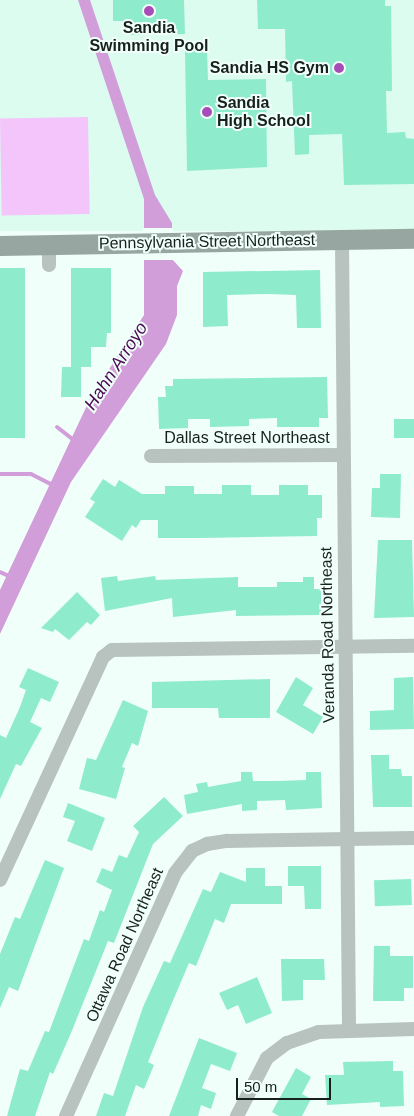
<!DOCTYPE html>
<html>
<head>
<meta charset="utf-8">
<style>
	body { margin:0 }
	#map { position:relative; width:414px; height:1116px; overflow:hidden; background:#f0fff9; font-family:Arial,sans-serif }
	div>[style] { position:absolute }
	.built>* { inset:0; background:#dbfcef; transform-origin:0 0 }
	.green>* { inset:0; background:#f4c5fa; transform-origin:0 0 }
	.water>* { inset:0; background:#d29eda }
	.pier>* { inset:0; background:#f0fff9; transform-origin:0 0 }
	.stream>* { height:4px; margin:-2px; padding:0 2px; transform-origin:2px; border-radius:2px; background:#d29eda }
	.building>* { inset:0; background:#8eeccd; transform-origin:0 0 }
	.street>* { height:14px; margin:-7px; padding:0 7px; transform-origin:7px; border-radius:7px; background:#b8c2be }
	.secondary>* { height:20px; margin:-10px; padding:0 10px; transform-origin:10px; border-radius:10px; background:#97a6a0 }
	.dots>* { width:14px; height:14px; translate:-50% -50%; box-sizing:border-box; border:2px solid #f0fff9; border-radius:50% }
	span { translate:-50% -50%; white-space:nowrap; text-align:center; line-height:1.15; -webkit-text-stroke:4px #f0fff9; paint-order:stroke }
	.poi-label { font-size:16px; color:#17201d; font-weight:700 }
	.right { translate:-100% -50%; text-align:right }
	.left { translate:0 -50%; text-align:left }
	.street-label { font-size:16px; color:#17201d }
	.water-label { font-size:18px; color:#4c0b55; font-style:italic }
	.scale { position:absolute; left:236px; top:1078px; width:95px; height:22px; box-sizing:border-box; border:2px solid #17201d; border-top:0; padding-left:6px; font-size:15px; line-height:18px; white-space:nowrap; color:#17201d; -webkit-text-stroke:4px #f0fff9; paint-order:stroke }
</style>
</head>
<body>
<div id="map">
	<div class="built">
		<i style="left:0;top:0;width:414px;height:231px"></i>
	</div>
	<div class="green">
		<i style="left:88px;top:117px;width:97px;height:88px;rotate:89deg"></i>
	</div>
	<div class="water">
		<i style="clip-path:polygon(78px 0,90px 0,155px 195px,172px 223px,172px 259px,183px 271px,177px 286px,177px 315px,166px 344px,71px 482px,0 634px,0 590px,90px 399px,144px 315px,144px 199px)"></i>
	</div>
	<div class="pier">
		<i style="left:143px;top:228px;width:30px;height:32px"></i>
	</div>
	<div class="stream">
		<i style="left:57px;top:427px;width:23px;rotate:38deg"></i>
		<i style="left:0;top:474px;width:31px"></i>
		<i style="left:31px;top:474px;width:25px;rotate:27deg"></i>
		<i style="left:0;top:572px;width:10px;rotate:24deg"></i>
	</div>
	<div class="building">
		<i style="clip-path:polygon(113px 0,184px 0,185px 34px,128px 35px,128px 21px,113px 21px)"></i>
		<i style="clip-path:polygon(257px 0,385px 0,385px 6px,391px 6px,392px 91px,386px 91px,387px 133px,405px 132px,406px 138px,414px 139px,414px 184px,344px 185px,342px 134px,309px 135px,309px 154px,295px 155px,292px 81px,286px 82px,285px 29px,258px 29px)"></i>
		<i style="clip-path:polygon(185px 50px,207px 50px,208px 80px,266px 79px,267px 167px,187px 171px)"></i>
		<i style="left:25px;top:268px;width:170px;height:25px;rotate:90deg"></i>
		<i style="clip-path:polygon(71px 268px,111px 268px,111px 333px,107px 333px,106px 347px,91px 347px,91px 367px,81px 367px,81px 397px,61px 397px,62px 367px,71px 367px)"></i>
		<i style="clip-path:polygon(320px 270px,321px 328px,297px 328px,296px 295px,269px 294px,227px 295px,228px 326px,203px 327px,203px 272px)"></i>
		<i style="clip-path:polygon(327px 377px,328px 418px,319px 418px,319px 427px,277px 427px,277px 418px,249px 419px,249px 426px,210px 427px,210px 419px,188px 419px,188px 428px,159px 429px,158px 397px,166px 397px,165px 386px,173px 386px,173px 379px)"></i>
		<i style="left:414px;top:419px;width:19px;height:20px;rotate:90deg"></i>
		<i style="clip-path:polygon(380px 474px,401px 474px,400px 518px,371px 517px,372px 488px,380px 488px)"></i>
		<i style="clip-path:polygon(103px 479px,115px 487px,119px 480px,142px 494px,165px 494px,165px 486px,194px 486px,194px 494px,222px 494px,222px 485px,251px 485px,251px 495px,279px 495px,279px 485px,308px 485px,308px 495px,322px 495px,322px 518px,317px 518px,317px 536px,201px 538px,158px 538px,158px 520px,141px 520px,136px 528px,132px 525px,122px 541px,85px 517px,95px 502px,90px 499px)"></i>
		<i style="clip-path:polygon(378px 540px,412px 540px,414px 617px,374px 618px)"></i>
		<i style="clip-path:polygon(117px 576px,118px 581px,155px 576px,156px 580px,238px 577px,238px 587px,277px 587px,277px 582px,303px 582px,303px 577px,314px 577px,314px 589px,321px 589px,321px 615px,236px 616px,236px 610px,173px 617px,172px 598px,105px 611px,101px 578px)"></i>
		<i style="clip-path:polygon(77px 592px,100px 615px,91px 625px,87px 622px,69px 640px,55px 629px,53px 632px,41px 628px)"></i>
		<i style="clip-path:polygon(28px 668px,59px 682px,50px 702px,41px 698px,30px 722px,42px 728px,21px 766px,16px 764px,0 799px,0 735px,6px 738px,20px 707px,26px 690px,19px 687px)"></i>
		<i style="clip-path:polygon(296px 677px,313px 688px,303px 705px,323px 717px,313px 734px,276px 712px)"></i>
		<i style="clip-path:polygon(413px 677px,414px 729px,370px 730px,370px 711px,394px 710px,394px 678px)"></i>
		<i style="clip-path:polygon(270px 679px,270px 718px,219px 718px,218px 708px,152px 708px,152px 682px)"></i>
		<i style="clip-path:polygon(123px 700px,148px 711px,138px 746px,132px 743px,122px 767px,125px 768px,116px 799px,79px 789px,87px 758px,96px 760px)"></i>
		<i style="clip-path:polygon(371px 755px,389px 755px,389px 769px,401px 769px,402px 776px,412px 776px,412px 807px,373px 807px)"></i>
		<i style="clip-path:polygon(241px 772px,252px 772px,253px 781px,278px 781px,306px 780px,306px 772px,321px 772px,322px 808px,286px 810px,285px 800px,257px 801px,257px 810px,242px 811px,242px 804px,187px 814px,184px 795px,198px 792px,196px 784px,207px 782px,208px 787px,241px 781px)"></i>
		<i style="clip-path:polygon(164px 797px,183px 816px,153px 844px,114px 943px,108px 941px,71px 1033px,53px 1074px,50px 1072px,35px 1116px,7px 1116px,20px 1069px,28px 1071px,45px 1031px,49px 1032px,84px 939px,89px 941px,100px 910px,104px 912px,112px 890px,96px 882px,102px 868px,112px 872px,119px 855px,127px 858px,139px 832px,133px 826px)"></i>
		<i style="clip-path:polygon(68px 803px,105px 818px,92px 851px,67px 841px,75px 821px,63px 817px)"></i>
		<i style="clip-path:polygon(45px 860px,64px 868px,18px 991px,9px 987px,0 1008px,0 954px,15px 917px,20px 919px)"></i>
		<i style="clip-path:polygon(288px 866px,321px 866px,321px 909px,305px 909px,304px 886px,288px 886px)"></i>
		<i style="clip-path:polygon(246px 868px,265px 868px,265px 886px,282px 886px,282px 904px,231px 904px,224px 923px,215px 919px,196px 966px,189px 963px,169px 1010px,148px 1062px,154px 1065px,144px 1089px,136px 1085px,125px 1116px,96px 1116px,104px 1093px,113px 1096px,143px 1007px,164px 961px,170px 963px,203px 889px,211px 892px,220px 872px,246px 882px)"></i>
		<i style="left:411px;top:879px;width:26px;height:37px;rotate:88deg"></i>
		<i style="clip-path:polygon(374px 946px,390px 946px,390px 956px,413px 956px,413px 988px,404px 988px,404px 1001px,373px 1001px)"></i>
		<i style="clip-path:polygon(281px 959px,324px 959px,325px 980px,303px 980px,303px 1000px,282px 1001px)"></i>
		<i style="clip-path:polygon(257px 977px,272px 1013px,246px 1024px,238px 1005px,227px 1010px,219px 993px)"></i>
		<i style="clip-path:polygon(199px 1038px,237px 1053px,230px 1071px,211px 1064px,202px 1088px,216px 1093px,211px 1109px,201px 1105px,198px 1116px,169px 1116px)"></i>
		<i style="clip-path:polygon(393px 1061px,393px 1071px,403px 1071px,404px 1106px,380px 1107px,380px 1102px,327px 1105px,325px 1075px,344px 1075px,343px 1062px)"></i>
		<i style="clip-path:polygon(296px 1068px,311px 1077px,302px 1094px,311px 1099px,302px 1116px,279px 1116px,272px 1112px)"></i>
	</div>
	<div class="street">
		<i style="left:342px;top:240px;width:790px;rotate:89.49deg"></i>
		<i style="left:49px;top:265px;width:21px;rotate:-90deg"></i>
		<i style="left:151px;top:456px;width:192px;rotate:-0.3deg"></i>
		<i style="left:0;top:880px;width:246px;rotate:-65.2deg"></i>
		<i style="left:103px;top:657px;width:11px;rotate:-38deg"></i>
		<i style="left:112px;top:650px;width:302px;rotate:-0.8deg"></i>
		<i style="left:66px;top:1116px;width:266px;rotate:-65.8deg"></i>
		<i style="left:175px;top:873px;width:28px;rotate:-52deg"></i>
		<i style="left:192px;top:851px;width:17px;rotate:-25deg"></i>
		<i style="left:207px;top:844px;width:20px;rotate:-9deg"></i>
		<i style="left:227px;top:841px;width:187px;rotate:-0.9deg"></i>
		<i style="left:237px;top:1116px;width:65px;rotate:-62.7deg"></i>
		<i style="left:267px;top:1058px;width:25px;rotate:-37deg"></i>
		<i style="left:287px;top:1043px;width:34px;rotate:-19deg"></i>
		<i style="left:319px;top:1032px;width:95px;rotate:-1.8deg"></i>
	</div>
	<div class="secondary">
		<i style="left:0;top:246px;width:414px;rotate:-1deg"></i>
	</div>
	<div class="dots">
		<i style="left:149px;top:11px;background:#a84cb7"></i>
		<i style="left:339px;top:68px;background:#a84cb7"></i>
		<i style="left:207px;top:112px;background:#a84cb7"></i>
	</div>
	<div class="poi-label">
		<span style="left:149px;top:37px">Sandia<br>Swimming Pool</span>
		<span class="right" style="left:329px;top:68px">Sandia HS Gym</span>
		<span class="left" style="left:217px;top:112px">Sandia<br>High School</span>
	</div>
	<div class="street-label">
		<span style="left:207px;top:242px;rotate:-1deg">Pennsylvania Street Northeast</span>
		<span style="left:247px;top:438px">Dallas Street Northeast</span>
		<span style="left:328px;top:635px;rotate:-91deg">Veranda Road Northeast</span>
		<span style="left:125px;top:945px;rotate:-66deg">Ottawa Road Northeast</span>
	</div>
	<div class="water-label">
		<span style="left:116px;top:366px;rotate:-57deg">Hahn Arroyo</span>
	</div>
	<div class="scale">50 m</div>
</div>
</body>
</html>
